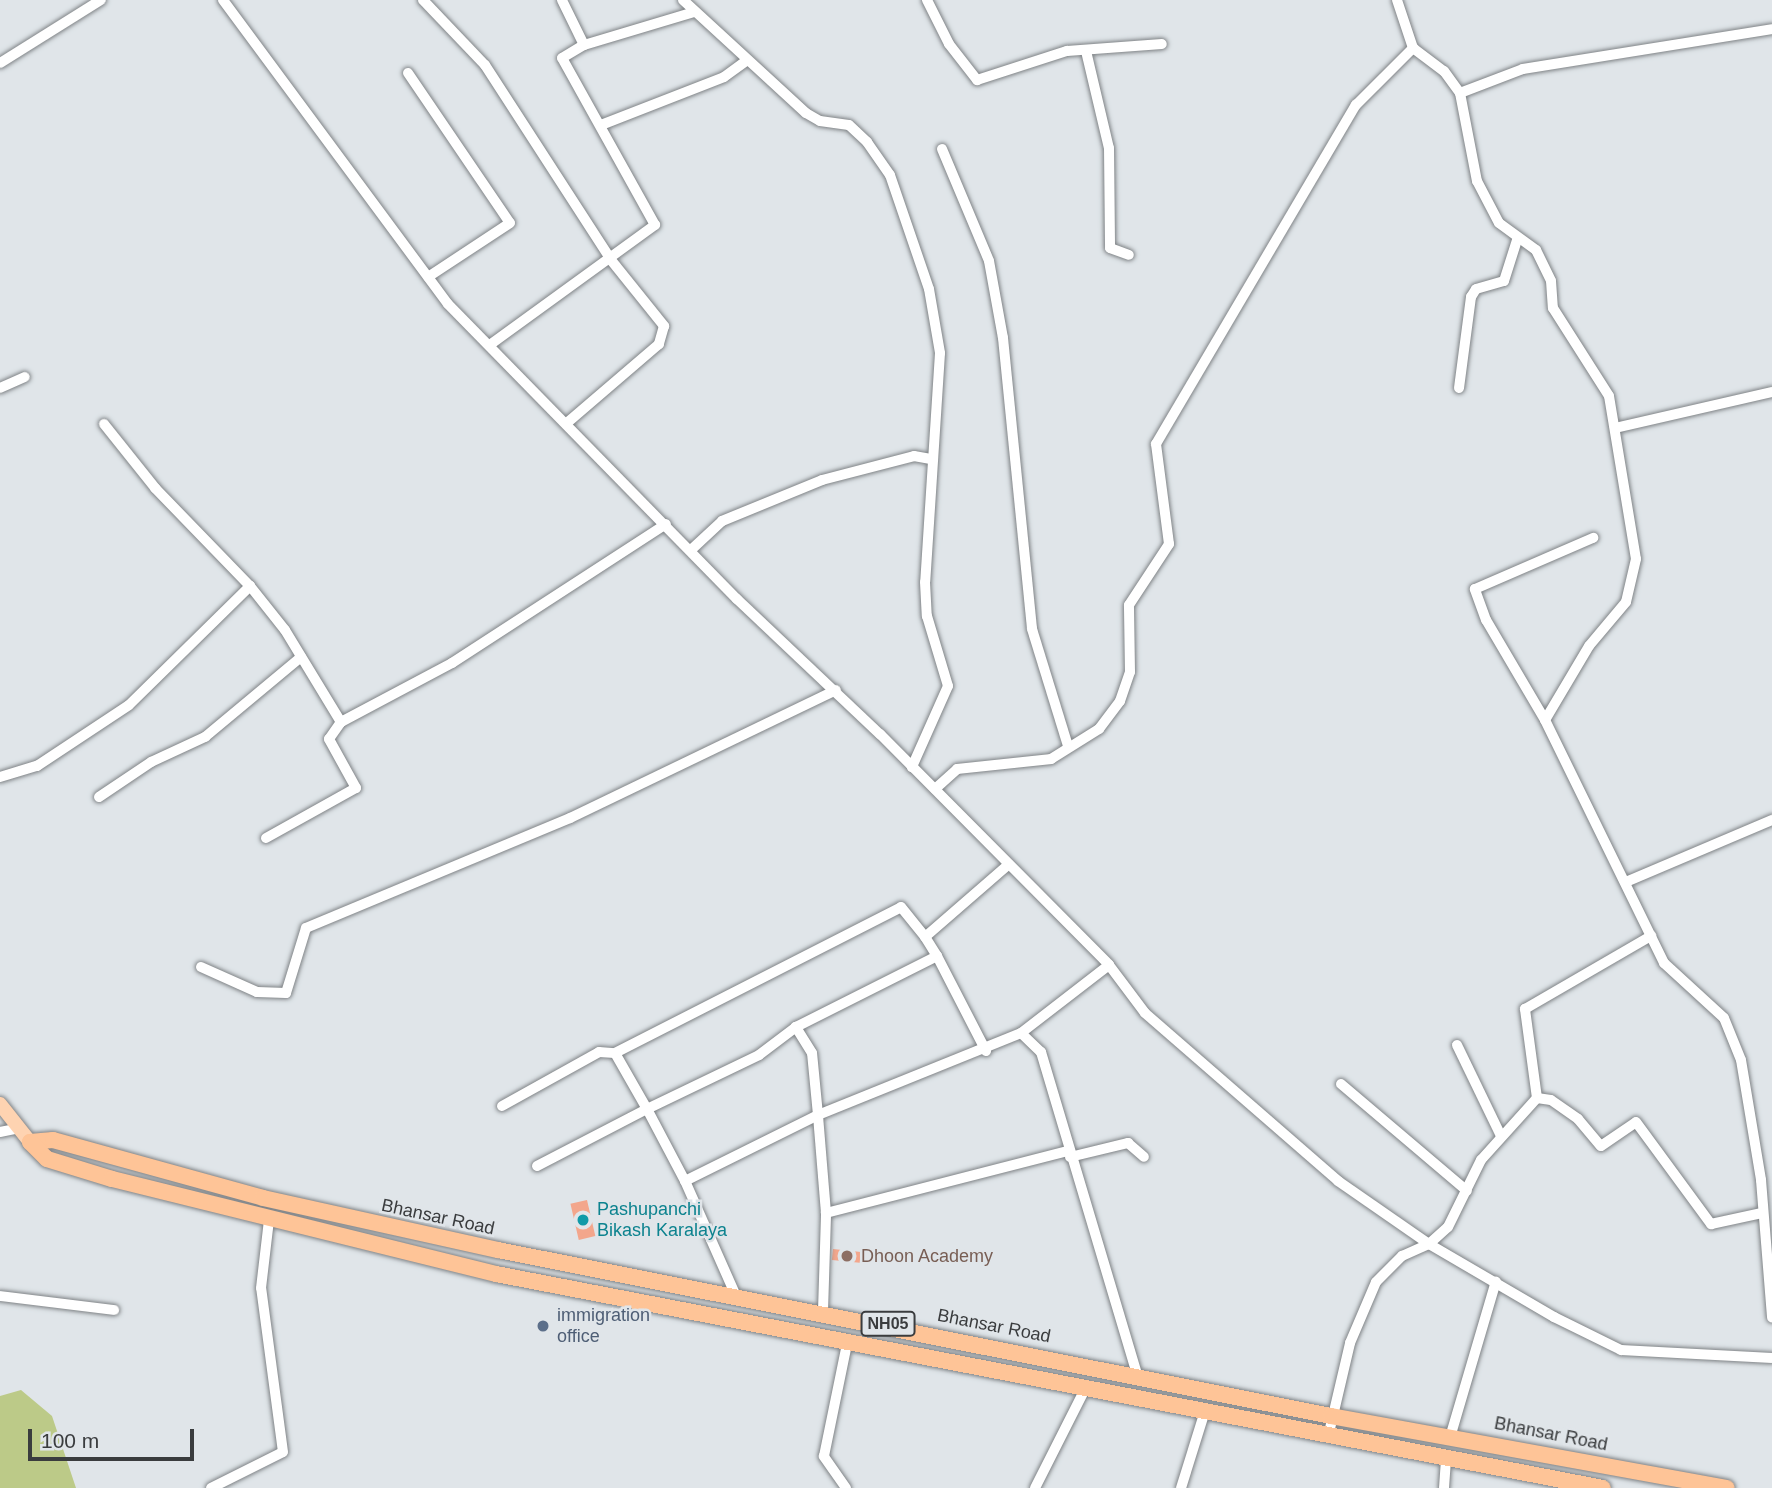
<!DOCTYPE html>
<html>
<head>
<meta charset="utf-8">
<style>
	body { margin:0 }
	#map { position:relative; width:1772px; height:1488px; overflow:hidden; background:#e0e5e9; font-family:Arial,sans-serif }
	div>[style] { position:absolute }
	.green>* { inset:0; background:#bcca88 }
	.building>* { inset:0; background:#f3a68c; transform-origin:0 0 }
	.roads { filter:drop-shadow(0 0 2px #7f8386) drop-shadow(0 0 2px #7f8386) }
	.minor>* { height:10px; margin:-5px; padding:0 5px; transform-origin:5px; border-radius:5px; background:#fff }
	.primary>* { height:14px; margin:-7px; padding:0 7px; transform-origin:7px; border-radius:7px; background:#fed3b1 }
	.trunk>* { height:16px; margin:-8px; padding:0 8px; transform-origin:8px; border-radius:8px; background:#fec497 }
	.dots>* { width:19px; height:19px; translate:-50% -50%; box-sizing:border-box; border:4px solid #e0e5e9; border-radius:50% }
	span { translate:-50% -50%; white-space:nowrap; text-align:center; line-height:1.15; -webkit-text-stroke:5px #e0e5e9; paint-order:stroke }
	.shield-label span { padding:2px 5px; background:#e0e5e9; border:2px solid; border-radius:5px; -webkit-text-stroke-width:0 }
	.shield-label { font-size:16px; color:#3a3c3e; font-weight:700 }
	.culture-label { font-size:18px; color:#0d838f }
	.left { translate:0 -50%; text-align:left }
	.street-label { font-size:18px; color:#3a3c3e }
	.education-label { font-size:18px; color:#785e54 }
	.service-label { font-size:18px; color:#4e5e75 }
	.scale { position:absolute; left:28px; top:1429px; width:166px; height:32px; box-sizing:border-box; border:4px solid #3a3c3e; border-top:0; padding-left:9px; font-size:21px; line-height:24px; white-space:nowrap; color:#3a3c3e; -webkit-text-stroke:5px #e0e5e9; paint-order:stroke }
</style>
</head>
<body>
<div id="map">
	<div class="green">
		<i style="clip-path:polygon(21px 1390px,52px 1416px,76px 1488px,0 1488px,0 1396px)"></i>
	</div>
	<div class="building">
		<i style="left:587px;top:1200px;width:37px;height:17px;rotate:77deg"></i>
		<i style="left:833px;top:1249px;width:28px;height:11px;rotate:6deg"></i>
	</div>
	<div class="roads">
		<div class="minor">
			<i style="left:223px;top:0;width:378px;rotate:53.5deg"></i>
			<i style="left:448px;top:304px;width:413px;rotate:45.6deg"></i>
			<i style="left:737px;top:599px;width:197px;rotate:43.4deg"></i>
			<i style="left:880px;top:734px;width:325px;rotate:45.2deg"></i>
			<i style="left:1109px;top:965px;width:60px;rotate:53.1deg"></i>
			<i style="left:1145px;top:1013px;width:256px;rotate:41deg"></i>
			<i style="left:1338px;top:1181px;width:111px;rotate:34.7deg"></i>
			<i style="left:1429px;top:1244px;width:145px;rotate:30.3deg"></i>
			<i style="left:1554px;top:1317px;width:75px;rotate:26.2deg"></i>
			<i style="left:1621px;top:1350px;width:151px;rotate:3deg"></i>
			<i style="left:423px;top:0;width:90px;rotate:46.4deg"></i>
			<i style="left:485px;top:65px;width:232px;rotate:57.1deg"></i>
			<i style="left:611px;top:260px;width:85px;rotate:51.2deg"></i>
			<i style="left:664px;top:326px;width:19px;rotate:106deg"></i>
			<i style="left:659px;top:344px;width:120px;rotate:139.4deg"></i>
			<i style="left:683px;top:0;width:167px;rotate:42.6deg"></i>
			<i style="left:806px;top:113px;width:16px;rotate:30deg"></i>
			<i style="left:820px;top:121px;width:29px;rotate:8deg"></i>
			<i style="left:849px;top:125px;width:25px;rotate:43deg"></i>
			<i style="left:867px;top:142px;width:40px;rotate:55.1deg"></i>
			<i style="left:890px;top:175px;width:120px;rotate:71.1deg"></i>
			<i style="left:929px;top:289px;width:65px;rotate:80.2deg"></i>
			<i style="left:940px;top:353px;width:229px;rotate:93.7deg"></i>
			<i style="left:925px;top:582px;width:34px;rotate:87deg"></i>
			<i style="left:927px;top:616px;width:73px;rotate:73.3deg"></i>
			<i style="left:948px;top:686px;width:89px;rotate:114deg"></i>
			<i style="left:927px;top:0;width:49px;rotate:63.4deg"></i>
			<i style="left:949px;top:44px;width:46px;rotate:52.1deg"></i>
			<i style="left:977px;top:80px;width:95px;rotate:-17.9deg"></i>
			<i style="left:1067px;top:51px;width:95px;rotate:-4.2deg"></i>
			<i style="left:1397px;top:0;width:51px;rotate:71.6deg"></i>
			<i style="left:1413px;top:48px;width:39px;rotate:37deg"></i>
			<i style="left:1444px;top:71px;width:27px;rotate:54deg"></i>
			<i style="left:1460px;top:93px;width:90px;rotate:79.1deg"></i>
			<i style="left:1477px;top:181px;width:47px;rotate:62.4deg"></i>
			<i style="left:1499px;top:223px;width:46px;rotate:36.1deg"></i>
			<i style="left:1536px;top:250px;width:34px;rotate:64deg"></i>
			<i style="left:1551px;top:281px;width:27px;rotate:86deg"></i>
			<i style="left:1553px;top:308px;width:104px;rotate:57.5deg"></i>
			<i style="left:1609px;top:396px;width:165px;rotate:80.6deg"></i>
			<i style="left:1636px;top:559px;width:44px;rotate:103.1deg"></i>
			<i style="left:1626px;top:602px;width:57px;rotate:130.1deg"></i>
			<i style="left:1589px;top:646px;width:86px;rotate:120.7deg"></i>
			<i style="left:1545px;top:720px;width:271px;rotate:63.9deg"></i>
			<i style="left:1664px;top:963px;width:81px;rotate:42.5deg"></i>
			<i style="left:1724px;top:1018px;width:45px;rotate:68deg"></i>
			<i style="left:1741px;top:1060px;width:122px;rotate:80.5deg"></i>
			<i style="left:1761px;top:1180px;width:138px;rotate:85.4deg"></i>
			<i style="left:584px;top:45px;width:115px;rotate:-16.7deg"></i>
			<i style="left:1086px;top:51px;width:100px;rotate:76.7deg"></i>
			<i style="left:1109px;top:148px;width:100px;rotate:89.4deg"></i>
			<i style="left:1110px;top:248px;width:20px;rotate:20deg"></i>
			<i style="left:0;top:63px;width:119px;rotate:-32deg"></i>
			<i style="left:408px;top:73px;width:181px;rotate:55.8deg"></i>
			<i style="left:510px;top:223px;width:98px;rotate:146.6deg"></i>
			<i style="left:1460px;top:93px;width:67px;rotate:-20.9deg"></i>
			<i style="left:1523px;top:69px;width:252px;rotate:-9.1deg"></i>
			<i style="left:601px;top:125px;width:132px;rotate:-21.3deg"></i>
			<i style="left:724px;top:77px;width:27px;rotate:-36deg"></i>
			<i style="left:942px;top:149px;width:121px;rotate:67.2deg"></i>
			<i style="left:989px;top:261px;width:78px;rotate:79.7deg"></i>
			<i style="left:1003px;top:338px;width:292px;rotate:84.3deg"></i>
			<i style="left:1032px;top:629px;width:122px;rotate:72.9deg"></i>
			<i style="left:491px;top:344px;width:203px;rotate:-36deg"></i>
			<i style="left:655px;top:225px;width:191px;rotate:-119.1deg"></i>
			<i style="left:562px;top:58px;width:26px;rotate:-31deg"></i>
			<i style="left:584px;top:45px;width:50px;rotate:-116.1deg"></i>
			<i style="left:0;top:388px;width:27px;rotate:-24deg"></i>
			<i style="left:1459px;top:388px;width:92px;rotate:-82.5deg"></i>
			<i style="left:1471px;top:297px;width:9px;rotate:-58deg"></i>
			<i style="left:1476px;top:289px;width:29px;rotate:-16deg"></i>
			<i style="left:1504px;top:281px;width:43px;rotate:-72.4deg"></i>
			<i style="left:104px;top:424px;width:82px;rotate:51.4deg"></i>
			<i style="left:155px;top:488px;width:136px;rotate:45.9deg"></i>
			<i style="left:250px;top:586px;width:56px;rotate:51.5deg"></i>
			<i style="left:285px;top:630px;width:108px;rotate:58.7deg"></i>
			<i style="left:341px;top:722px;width:126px;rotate:-28deg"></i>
			<i style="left:452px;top:663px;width:255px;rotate:-33deg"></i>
			<i style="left:1615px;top:428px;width:161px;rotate:-12.9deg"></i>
			<i style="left:692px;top:549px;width:41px;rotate:-43deg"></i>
			<i style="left:722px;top:521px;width:108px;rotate:-22.3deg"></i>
			<i style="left:822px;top:480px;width:95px;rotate:-14.6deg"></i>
			<i style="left:914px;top:456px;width:17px;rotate:10deg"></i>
			<i style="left:1545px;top:720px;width:116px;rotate:-120.5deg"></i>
			<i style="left:1486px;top:620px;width:33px;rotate:-110deg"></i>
			<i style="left:1475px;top:589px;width:129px;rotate:-23.4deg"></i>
			<i style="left:0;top:777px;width:39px;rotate:-17deg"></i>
			<i style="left:37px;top:766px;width:110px;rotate:-33.5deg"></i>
			<i style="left:129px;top:705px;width:170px;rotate:-44.5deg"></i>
			<i style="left:935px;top:789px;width:30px;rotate:-42deg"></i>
			<i style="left:957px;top:769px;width:95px;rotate:-6.1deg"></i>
			<i style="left:1051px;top:759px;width:57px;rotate:-32deg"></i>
			<i style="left:1099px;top:729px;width:35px;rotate:-53deg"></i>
			<i style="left:1120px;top:701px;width:31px;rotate:-71deg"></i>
			<i style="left:1130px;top:672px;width:67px;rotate:-90.9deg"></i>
			<i style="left:1129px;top:605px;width:73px;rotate:-56.7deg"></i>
			<i style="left:1169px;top:544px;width:101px;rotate:-97.4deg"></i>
			<i style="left:1156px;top:444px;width:394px;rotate:-59.5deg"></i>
			<i style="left:1356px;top:105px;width:81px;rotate:-45deg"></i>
			<i style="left:99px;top:797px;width:63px;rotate:-33.9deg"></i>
			<i style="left:151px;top:762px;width:60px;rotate:-24.8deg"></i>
			<i style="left:205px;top:737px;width:125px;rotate:-39.8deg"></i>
			<i style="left:266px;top:838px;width:103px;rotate:-29.1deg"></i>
			<i style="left:356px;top:788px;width:56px;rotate:-118.9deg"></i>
			<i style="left:329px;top:739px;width:21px;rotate:-55deg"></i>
			<i style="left:1626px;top:882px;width:159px;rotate:-23deg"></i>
			<i style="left:937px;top:956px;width:22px;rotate:-122deg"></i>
			<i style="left:925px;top:937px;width:111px;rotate:-41deg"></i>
			<i style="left:1109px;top:965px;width:111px;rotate:142.3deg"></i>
			<i style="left:1021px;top:1033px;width:28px;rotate:44deg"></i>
			<i style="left:1041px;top:1052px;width:337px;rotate:73.4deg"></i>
			<i style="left:201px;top:967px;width:61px;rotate:24.1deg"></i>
			<i style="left:257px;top:992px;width:29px;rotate:2deg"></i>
			<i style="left:286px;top:993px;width:68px;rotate:-72.9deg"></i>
			<i style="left:306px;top:928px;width:286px;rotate:-22.6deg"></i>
			<i style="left:570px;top:818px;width:295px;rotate:-25.7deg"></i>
			<i style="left:1457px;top:1045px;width:99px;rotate:64.2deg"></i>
			<i style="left:1341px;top:1084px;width:165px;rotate:40.3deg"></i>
			<i style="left:1537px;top:1098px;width:14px;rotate:8deg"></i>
			<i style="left:1551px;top:1100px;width:33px;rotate:35deg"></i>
			<i style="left:1578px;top:1119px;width:35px;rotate:50deg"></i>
			<i style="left:1601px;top:1146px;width:42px;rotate:-34.4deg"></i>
			<i style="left:1636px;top:1122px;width:127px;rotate:53.7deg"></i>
			<i style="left:1711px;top:1224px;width:52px;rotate:-12.2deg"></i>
			<i style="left:502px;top:1106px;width:111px;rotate:-29.1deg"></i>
			<i style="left:599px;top:1052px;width:16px;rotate:4deg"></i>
			<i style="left:0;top:1132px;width:16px;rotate:-11deg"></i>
			<i style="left:1070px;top:1157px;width:60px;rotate:-13.6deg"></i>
			<i style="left:1128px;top:1143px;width:21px;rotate:41deg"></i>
			<i style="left:537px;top:1166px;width:124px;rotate:-27.4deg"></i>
			<i style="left:647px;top:1109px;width:64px;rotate:-119.7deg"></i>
			<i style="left:615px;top:1053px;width:321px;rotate:-27deg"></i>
			<i style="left:901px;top:907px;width:38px;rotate:51deg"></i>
			<i style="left:685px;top:1181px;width:81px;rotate:-117.8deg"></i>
			<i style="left:647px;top:1109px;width:124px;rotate:-25.7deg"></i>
			<i style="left:759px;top:1055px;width:46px;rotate:-37.1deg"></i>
			<i style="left:796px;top:1027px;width:158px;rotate:-26.7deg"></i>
			<i style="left:937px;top:956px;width:107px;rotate:62.7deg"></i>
			<i style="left:826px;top:1213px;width:98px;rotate:-94.7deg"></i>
			<i style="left:818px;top:1115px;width:219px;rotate:-22deg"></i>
			<i style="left:0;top:1296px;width:115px;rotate:7deg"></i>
			<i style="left:736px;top:1296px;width:126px;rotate:-113.9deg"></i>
			<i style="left:685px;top:1181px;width:148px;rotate:-26.4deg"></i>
			<i style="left:818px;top:1115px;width:62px;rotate:-95.5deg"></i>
			<i style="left:812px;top:1053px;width:31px;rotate:-122deg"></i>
			<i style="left:823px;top:1311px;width:98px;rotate:-88.2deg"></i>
			<i style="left:826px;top:1213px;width:250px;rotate:-14.4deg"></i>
			<i style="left:1451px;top:1434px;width:159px;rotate:-73.6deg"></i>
			<i style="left:1328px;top:1437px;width:97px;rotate:-76.8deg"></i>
			<i style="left:1350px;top:1343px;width:66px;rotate:-66.9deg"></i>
			<i style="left:1376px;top:1282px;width:37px;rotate:-45deg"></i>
			<i style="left:1402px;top:1256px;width:30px;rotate:-24deg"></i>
			<i style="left:1429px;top:1244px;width:25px;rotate:-42deg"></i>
			<i style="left:1448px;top:1227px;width:75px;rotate:-63.8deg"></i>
			<i style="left:1481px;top:1160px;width:84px;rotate:-47.9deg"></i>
			<i style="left:1537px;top:1098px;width:90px;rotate:-97.7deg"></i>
			<i style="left:1525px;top:1009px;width:146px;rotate:-30.1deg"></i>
			<i style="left:211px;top:1488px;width:80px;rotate:-26.6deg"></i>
			<i style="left:283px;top:1452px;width:165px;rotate:-97.6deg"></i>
			<i style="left:261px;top:1288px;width:68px;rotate:-83.3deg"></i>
			<i style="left:846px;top:1488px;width:39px;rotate:-125deg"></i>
			<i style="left:824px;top:1456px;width:114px;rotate:-78.4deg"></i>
			<i style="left:1035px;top:1488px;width:111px;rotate:-63.2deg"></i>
			<i style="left:1181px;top:1488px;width:77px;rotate:-72.7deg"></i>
			<i style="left:1444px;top:1488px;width:32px;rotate:-86deg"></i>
		</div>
		<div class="primary">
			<i style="left:0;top:1104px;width:48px;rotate:51.7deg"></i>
		</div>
		<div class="trunk">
			<i style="left:30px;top:1142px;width:23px;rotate:-5deg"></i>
			<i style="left:53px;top:1140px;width:218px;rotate:15.4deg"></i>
			<i style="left:263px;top:1198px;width:241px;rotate:12.5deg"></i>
			<i style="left:498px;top:1250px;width:849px;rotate:11.27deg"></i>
			<i style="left:1331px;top:1416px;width:402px;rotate:10.3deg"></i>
			<i style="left:30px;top:1142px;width:24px;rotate:45deg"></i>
			<i style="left:47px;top:1159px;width:68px;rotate:17.1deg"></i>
			<i style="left:112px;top:1179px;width:396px;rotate:13.9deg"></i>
			<i style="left:496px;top:1274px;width:1127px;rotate:10.94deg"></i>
		</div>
	</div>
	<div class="dots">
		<i style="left:583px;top:1220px;background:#0f9aa8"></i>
		<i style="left:847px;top:1256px;background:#8d6e63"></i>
		<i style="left:543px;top:1326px;background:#5c6f8a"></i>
	</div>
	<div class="shield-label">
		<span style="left:888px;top:1324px">NH05</span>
	</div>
	<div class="culture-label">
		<span class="left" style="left:597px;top:1220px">Pashupanchi<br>Bikash Karalaya</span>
	</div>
	<div class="street-label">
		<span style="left:438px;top:1217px;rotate:12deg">Bhansar Road</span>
		<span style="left:994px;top:1326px;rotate:11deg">Bhansar Road</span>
		<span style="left:1551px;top:1434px;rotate:11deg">Bhansar Road</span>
	</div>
	<div class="education-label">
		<span class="left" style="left:861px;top:1256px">Dhoon Academy</span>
	</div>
	<div class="service-label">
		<span class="left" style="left:557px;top:1326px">immigration<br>office</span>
	</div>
	<div class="scale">100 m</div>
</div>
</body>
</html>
